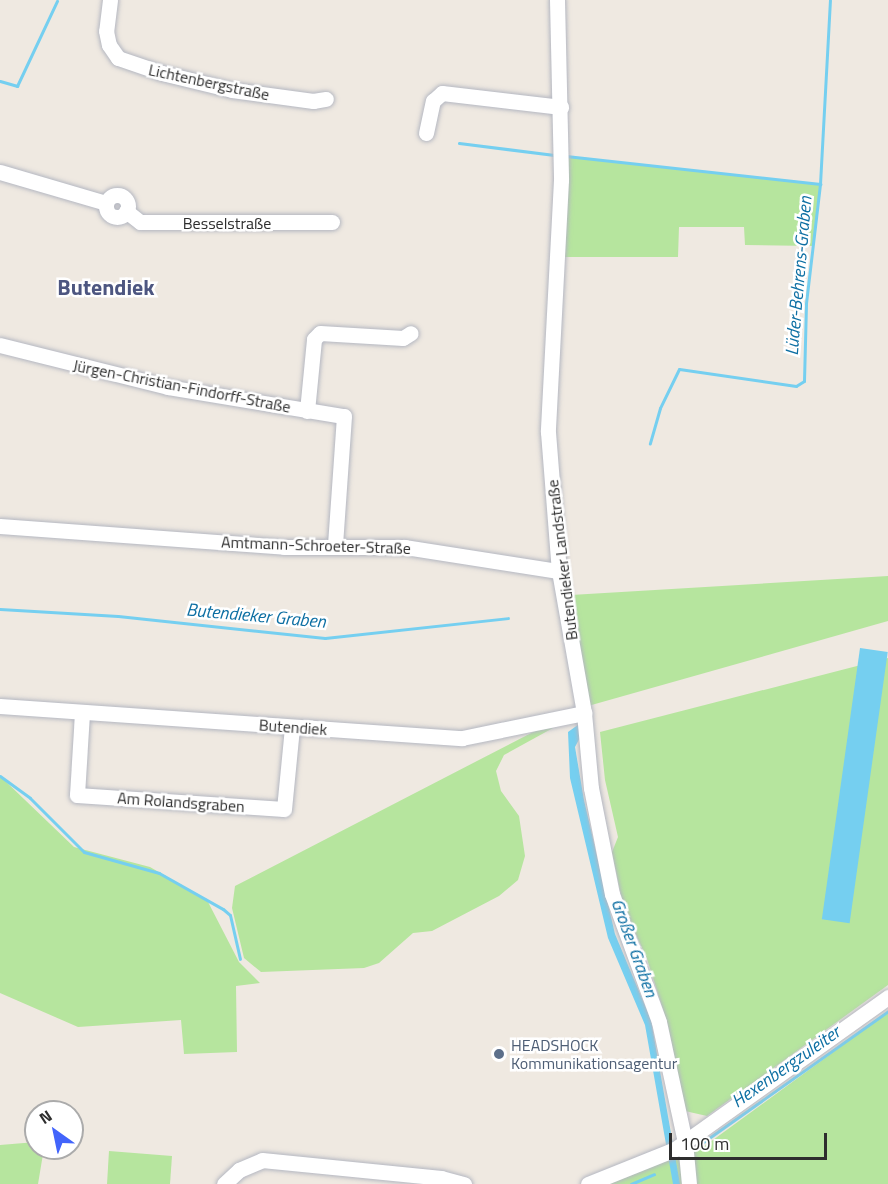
<!DOCTYPE html>
<html>
<head>
<meta charset="utf-8">
<style>
	body { margin:0 }
	#map { position:relative; width:888px; height:1184px; overflow:hidden; background:#efe9e1; font-family:"Titillium Web",sans-serif }
	div>[style] { position:absolute }
	.green>* { inset:0; background:#b6e59e }
	.water>* { inset:0; background:#75cff0; transform-origin:0 0 }
	.stream>* { height:3px; margin:-1.5px; padding:0 1.5px; transform-origin:1.5px; border-radius:1.5px; background:#75cff0 }
	.roads { filter:drop-shadow(0 0 2px #b4b7c1) drop-shadow(0 0 2px #b4b7c1) }
	.minor>* { height:15px; margin:-7.5px; padding:0 7.5px; transform-origin:7.5px; border-radius:7.5px; background:#fff }
	.minor>.ring { margin:-7.5px; padding:0; box-sizing:content-box; background:none; border:15px solid #fff; border-radius:50% }
	.dots>* { width:16px; height:16px; translate:-50% -50%; box-sizing:border-box; border:3px solid #fff; border-radius:50% }
	span { translate:-50% -50%; white-space:nowrap; text-align:center; line-height:1.15; -webkit-text-stroke:5px #fff; paint-order:stroke }
	.street-label { font-size:16px; color:#2e2e2e }
	.service-label { font-size:16px; color:#4e5e75 }
	.left { translate:0 -50%; text-align:left }
	.water-label { font-size:18px; color:#0d6fa3; font-style:italic }
	.district-label { font-size:22px; color:#4d5680; font-weight:700 }
	.north { position:absolute; left:24px; top:1100px; width:60px; height:60px; box-sizing:border-box; background:#fff; border:2px solid #ababab; border-radius:50%; rotate:327deg; font-size:16px; font-weight:700; line-height:24px; text-align:center; color:#2e2e2e }
	.north::after { content:''; display:block; margin:auto; width:21px; height:27px; background:#4264fb; clip-path:polygon(50% 0,100% 100%,50% 72%,0 100%) }
	.scale { position:absolute; left:669px; top:1133px; width:158px; height:27px; box-sizing:border-box; border:3px solid #2e2e2e; border-top:0; padding-left:8px; font-size:18px; line-height:21px; white-space:nowrap; color:#2e2e2e; -webkit-text-stroke:4px #fff; paint-order:stroke }
</style>
</head>
<body>
<div id="map">
	<div class="green">
		<i style="clip-path:polygon(566px 156px,820px 184px,813px 246px,745px 245px,744px 227px,679px 227px,678px 257px,563px 257px)"></i>
		<i style="clip-path:polygon(888px 576px,888px 621px,588px 706px,571px 595px)"></i>
		<i style="clip-path:polygon(888px 658px,888px 985px,707px 1116px,685px 1111px,668px 1025px,647px 959px,623px 905px,612px 852px,618px 837px,605px 780px,600px 732px)"></i>
		<i style="clip-path:polygon(553px 728px,504px 755px,496px 771px,501px 791px,519px 816px,525px 856px,518px 880px,499px 896px,432px 931px,413px 933px,379px 963px,364px 968px,261px 972px,244px 958px,232px 908px,235px 886px,537px 730px)"></i>
		<i style="clip-path:polygon(0 776px,74px 847px,150px 867px,207px 900px,239px 962px,260px 983px,236px 986px,237px 1052px,184px 1054px,181px 1020px,78px 1027px,0 993px)"></i>
		<i style="clip-path:polygon(888px 1012px,888px 1184px,605px 1184px,702px 1148px)"></i>
		<i style="clip-path:polygon(36px 1142px,36px 1148px,44px 1148px,38px 1184px,0 1184px,0 1145px)"></i>
		<i style="clip-path:polygon(109px 1151px,172px 1156px,170px 1184px,107px 1184px)"></i>
	</div>
	<div class="water">
		<i style="left:860px;top:648px;width:28px;height:274px;rotate:8deg"></i>
		<i style="clip-path:polygon(582px 722px,583px 732px,575px 747px,584px 800px,615px 934px,651px 1020px,680px 1184px,673px 1184px,645px 1025px,608px 938px,570px 778px,568px 732px)"></i>
	</div>
	<div class="stream">
		<i style="left:0;top:81px;width:18px;rotate:16deg"></i>
		<i style="left:17px;top:86px;width:94px;rotate:-64.8deg"></i>
		<i style="left:459px;top:143px;width:96px;rotate:7.2deg"></i>
		<i style="left:566px;top:156px;width:256px;rotate:6.3deg"></i>
		<i style="left:820px;top:184px;width:121px;rotate:96.7deg"></i>
		<i style="left:806px;top:304px;width:77px;rotate:91.5deg"></i>
		<i style="left:804px;top:381px;width:9px;rotate:148deg"></i>
		<i style="left:796px;top:386px;width:118px;rotate:-171.7deg"></i>
		<i style="left:679px;top:369px;width:43px;rotate:116deg"></i>
		<i style="left:660px;top:408px;width:37px;rotate:106deg"></i>
		<i style="left:820px;top:184px;width:184px;rotate:-86.9deg"></i>
		<i style="left:0;top:609px;width:118px;rotate:3.4deg"></i>
		<i style="left:118px;top:616px;width:208px;rotate:6.1deg"></i>
		<i style="left:325px;top:638px;width:184px;rotate:-6.2deg"></i>
		<i style="left:0;top:776px;width:37px;rotate:36deg"></i>
		<i style="left:30px;top:798px;width:76px;rotate:45deg"></i>
		<i style="left:84px;top:852px;width:78px;rotate:15.6deg"></i>
		<i style="left:159px;top:873px;width:73px;rotate:29.4deg"></i>
		<i style="left:223px;top:909px;width:9px;rotate:41deg"></i>
		<i style="left:230px;top:915px;width:45px;rotate:77.2deg"></i>
		<i style="left:699px;top:1145px;width:232px;rotate:-35.3deg"></i>
		<i style="left:631px;top:1184px;width:25px;rotate:-23deg"></i>
	</div>
	<div class="roads">
		<div class="minor">
			<i style="left:110px;top:0;width:31px;rotate:97deg"></i>
			<i style="left:106px;top:31px;width:14px;rotate:78deg"></i>
			<i style="left:109px;top:45px;width:16px;rotate:55deg"></i>
			<i style="left:118px;top:58px;width:46px;rotate:18.8deg"></i>
			<i style="left:162px;top:73px;width:72px;rotate:13.7deg"></i>
			<i style="left:232px;top:90px;width:82px;rotate:7.7deg"></i>
			<i style="left:313px;top:101px;width:13px;rotate:-9deg"></i>
			<i style="left:557px;top:0;width:180px;rotate:88.7deg"></i>
			<i style="left:561px;top:180px;width:252px;rotate:93deg"></i>
			<i style="left:548px;top:432px;width:139px;rotate:85.5deg"></i>
			<i style="left:559px;top:571px;width:144px;rotate:80deg"></i>
			<i style="left:584px;top:713px;width:75px;rotate:84.7deg"></i>
			<i style="left:591px;top:788px;width:108px;rotate:78.8deg"></i>
			<i style="left:612px;top:894px;width:136px;rotate:69.8deg"></i>
			<i style="left:659px;top:1022px;width:123px;rotate:77.8deg"></i>
			<i style="left:685px;top:1142px;width:42px;rotate:84.6deg"></i>
			<i style="left:426px;top:133px;width:33px;rotate:-78deg"></i>
			<i style="left:433px;top:101px;width:12px;rotate:-42deg"></i>
			<i style="left:442px;top:93px;width:120px;rotate:6.7deg"></i>
			<i style="left:0;top:172px;width:110px;rotate:16.3deg"></i>
			<i class="ring" style="left:106px;top:195px;width:7px;height:7px"></i>
			<i style="left:126px;top:211px;width:18px;rotate:38deg"></i>
			<i style="left:140px;top:222px;width:192px"></i>
			<i style="left:0;top:345px;width:173px;rotate:14deg"></i>
			<i style="left:168px;top:387px;width:178px;rotate:9.4deg"></i>
			<i style="left:344px;top:416px;width:130px;rotate:94deg"></i>
			<i style="left:307px;top:411px;width:72px;rotate:-84.4deg"></i>
			<i style="left:314px;top:339px;width:8px;rotate:-45deg"></i>
			<i style="left:320px;top:333px;width:83px;rotate:3.4deg"></i>
			<i style="left:403px;top:338px;width:9px;rotate:-32deg"></i>
			<i style="left:0;top:526px;width:285px;rotate:4.2deg"></i>
			<i style="left:284px;top:547px;width:121px"></i>
			<i style="left:405px;top:547px;width:156px;rotate:8.9deg"></i>
			<i style="left:0;top:706px;width:463px;rotate:4deg"></i>
			<i style="left:462px;top:738px;width:125px;rotate:-11.6deg"></i>
			<i style="left:82px;top:713px;width:82px;rotate:93.5deg"></i>
			<i style="left:77px;top:795px;width:207px;rotate:3.9deg"></i>
			<i style="left:284px;top:809px;width:82px;rotate:-84.4deg"></i>
			<i style="left:224px;top:1184px;width:21px;rotate:-43deg"></i>
			<i style="left:239px;top:1170px;width:25px;rotate:-23deg"></i>
			<i style="left:262px;top:1160px;width:180px;rotate:5.7deg"></i>
			<i style="left:441px;top:1178px;width:24px;rotate:15deg"></i>
			<i style="left:588px;top:1184px;width:94px;rotate:-21.9deg"></i>
			<i style="left:675px;top:1149px;width:262px;rotate:-35.5deg"></i>
		</div>
	</div>
	<div class="dots">
		<i style="left:499px;top:1054px;background:#5c6f8a"></i>
	</div>
	<div class="street-label">
		<span style="left:209px;top:82px;rotate:12deg">Lichtenbergstraße</span>
		<span style="left:227px;top:223px">Besselstraße</span>
		<span style="left:182px;top:386px;rotate:11deg">Jürgen-Christian-Findorff-Straße</span>
		<span style="left:316px;top:545px;rotate:2deg">Amtmann-Schroeter-Straße</span>
		<span style="left:562px;top:560px;rotate:-97deg">Butendieker Landstraße</span>
		<span style="left:293px;top:727px;rotate:4deg">Butendiek</span>
		<span style="left:181px;top:802px;rotate:4deg">Am Rolandsgraben</span>
	</div>
	<div class="service-label">
		<span class="left" style="left:511px;top:1054px">HEADSHOCK<br>Kommunikationsagentur</span>
	</div>
	<div class="water-label">
		<span style="left:799px;top:276px;rotate:-85deg">Lüder-Behrens-Graben</span>
		<span style="left:256px;top:616px;rotate:5deg">Butendieker Graben</span>
		<span style="left:634px;top:948px;rotate:70deg">Großer Graben</span>
		<span style="left:786px;top:1067px;rotate:-35deg">Hexenbergzuleiter</span>
	</div>
	<div class="district-label">
		<span style="left:106px;top:288px">Butendiek</span>
	</div>
	<div class="north">N</div>
	<div class="scale">100 m</div>
</div>
</body>
</html>
